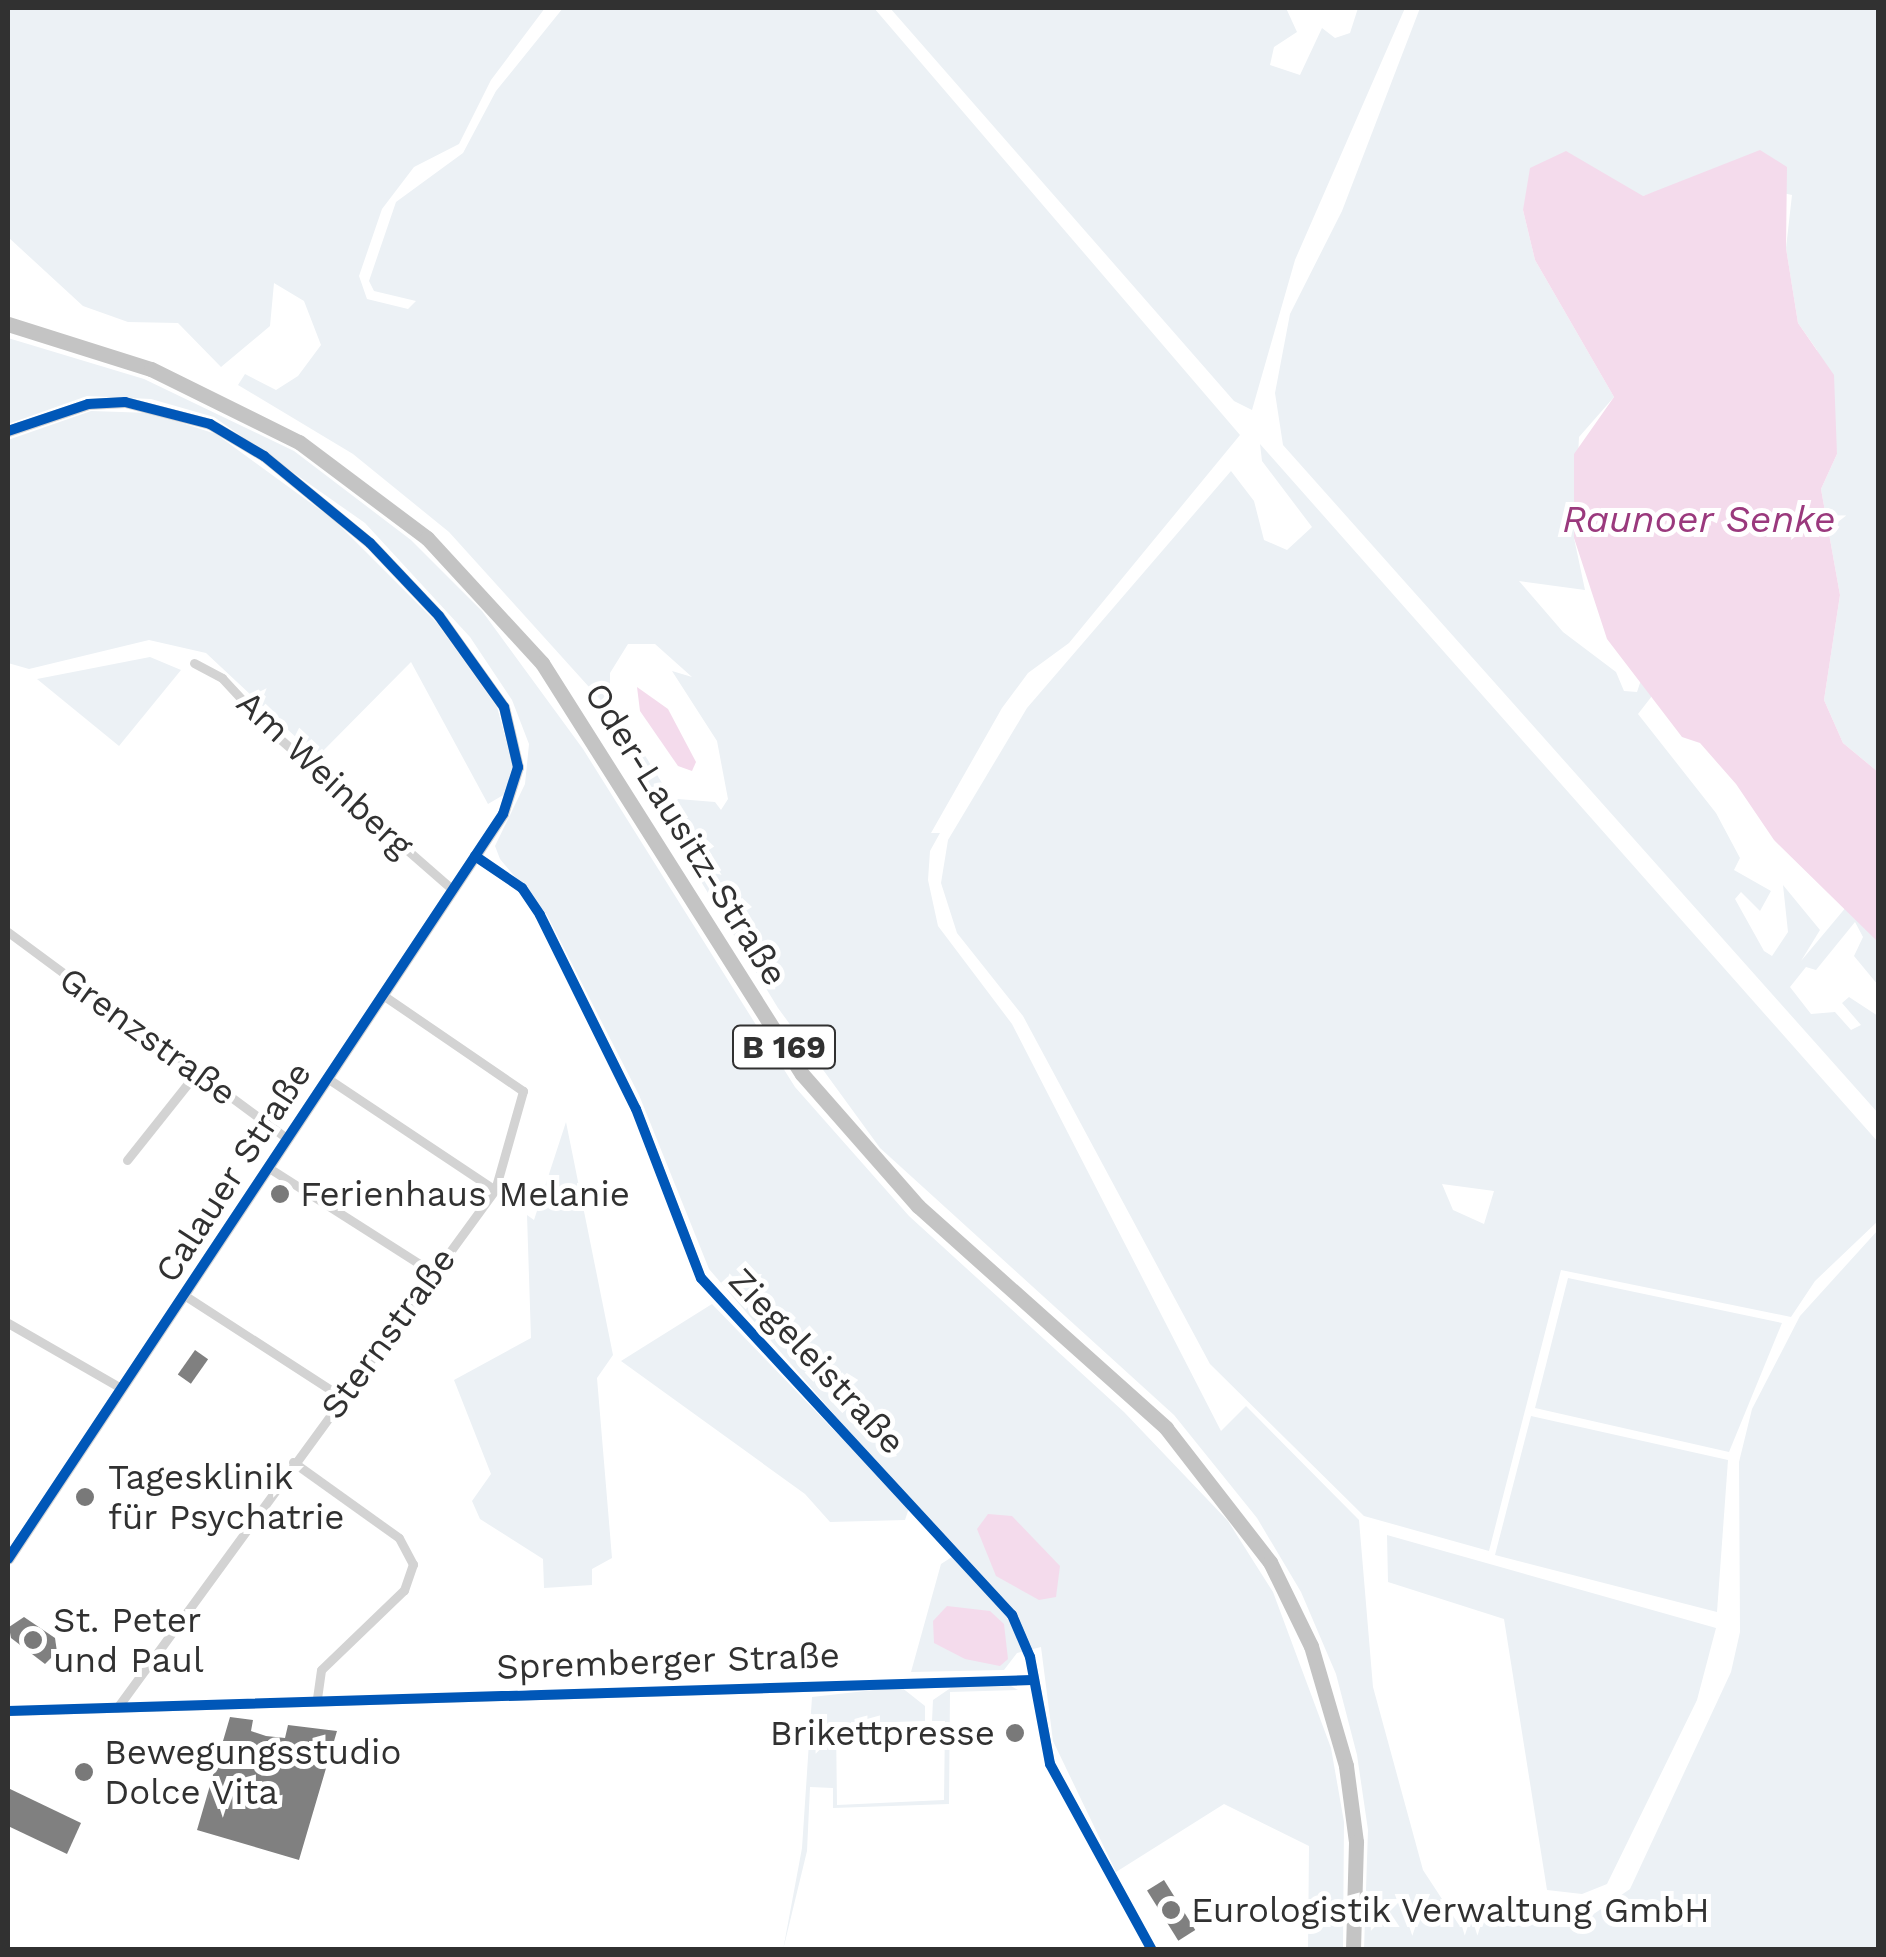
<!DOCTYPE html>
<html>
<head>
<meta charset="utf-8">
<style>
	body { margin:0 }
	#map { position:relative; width:1886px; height:1957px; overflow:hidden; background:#fff; font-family:"Work Sans",sans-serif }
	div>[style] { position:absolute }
	.green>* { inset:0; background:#ecf1f5 }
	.water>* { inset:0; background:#f4dbec }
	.building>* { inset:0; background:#808080; transform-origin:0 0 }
	.minor>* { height:9px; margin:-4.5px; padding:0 4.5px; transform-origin:4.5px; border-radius:4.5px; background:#d3d3d3 }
	.tertiary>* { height:11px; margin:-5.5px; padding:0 5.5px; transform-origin:5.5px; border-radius:5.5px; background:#d3d3d3 }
	.trunk>* { height:15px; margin:-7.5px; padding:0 7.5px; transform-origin:7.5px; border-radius:7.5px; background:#c4c4c4 }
	.cycleway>* { height:10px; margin:-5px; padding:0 5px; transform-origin:5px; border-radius:5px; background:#0057b8 }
	.dots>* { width:28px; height:28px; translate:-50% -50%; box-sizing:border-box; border:5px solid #fff; border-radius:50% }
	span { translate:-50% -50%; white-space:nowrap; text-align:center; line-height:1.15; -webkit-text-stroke:10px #fff; paint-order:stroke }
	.shield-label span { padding:2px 8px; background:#fff; border:2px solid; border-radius:8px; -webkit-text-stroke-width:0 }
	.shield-label { font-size:32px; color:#313131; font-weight:700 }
	.street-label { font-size:35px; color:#313131 }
	.poi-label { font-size:35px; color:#313131 }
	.left { translate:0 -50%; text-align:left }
	.right { translate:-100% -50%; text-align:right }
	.water-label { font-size:38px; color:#9a397d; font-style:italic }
	.frame { position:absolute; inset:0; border:10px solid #313131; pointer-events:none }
</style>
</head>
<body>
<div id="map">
	<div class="green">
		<i style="clip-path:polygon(8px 8px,545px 8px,491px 80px,459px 144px,414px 167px,382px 209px,359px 276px,367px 299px,408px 309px,416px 301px,374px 291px,369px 281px,396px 202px,463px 153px,496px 91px,563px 8px,874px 8px,1240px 435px,1069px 643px,1028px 673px,1002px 708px,931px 833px,940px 833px,930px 851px,928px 880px,938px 926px,1012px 1024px,1221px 1431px,1246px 1406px,1359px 1520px,1373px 1687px,1423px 1870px,1459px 1925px,1484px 1912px,1585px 1920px,1630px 1889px,1731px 1672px,1740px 1632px,1739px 1462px,1752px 1409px,1800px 1316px,1878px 1230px,1878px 1949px,1364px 1949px,1368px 1830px,1357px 1755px,1336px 1674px,1301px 1592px,1257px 1518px,1174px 1415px,880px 1148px,778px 1008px,680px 847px,669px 811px,678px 799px,715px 802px,721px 810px,728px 799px,717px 741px,672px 671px,692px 677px,655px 644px,628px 644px,610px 673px,610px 699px,667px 791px,649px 795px,608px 708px,449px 532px,353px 454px,238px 385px,245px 374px,276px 390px,298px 376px,321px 345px,304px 301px,274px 283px,270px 326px,221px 367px,178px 323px,128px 322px,83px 306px,8px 237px)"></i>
		<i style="clip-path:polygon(890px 8px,1286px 8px,1297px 32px,1274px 47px,1270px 65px,1300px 75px,1322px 28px,1335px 38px,1350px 33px,1358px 8px,1405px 8px,1295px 260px,1252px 410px,1234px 401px)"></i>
		<i style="clip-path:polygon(1420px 8px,1878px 8px,1878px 772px,1843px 743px,1824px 700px,1840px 595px,1821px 489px,1837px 454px,1817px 350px,1798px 323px,1786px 248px,1792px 195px,1702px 176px,1643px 196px,1523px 210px,1535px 260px,1614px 397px,1579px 437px,1574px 538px,1585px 590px,1519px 581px,1563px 632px,1616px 672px,1624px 691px,1637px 692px,1641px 680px,1652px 696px,1638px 714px,1716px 813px,1740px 858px,1734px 870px,1771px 891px,1760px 911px,1741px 892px,1735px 899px,1764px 951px,1772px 956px,1788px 932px,1783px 885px,1820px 930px,1801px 961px,1847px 906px,1878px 942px,1878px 985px,1854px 956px,1863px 937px,1855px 922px,1816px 970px,1806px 967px,1790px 987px,1811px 1014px,1835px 1012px,1851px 1030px,1861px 1025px,1842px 1003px,1849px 997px,1878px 1016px,1878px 1113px,1283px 445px,1275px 393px,1290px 314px,1342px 211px)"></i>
		<i style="clip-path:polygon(8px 338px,144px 379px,294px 451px,411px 540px,482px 611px,583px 749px,795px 1087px,909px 1216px,1124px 1412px,1228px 1521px,1273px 1592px,1331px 1748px,1344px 1822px,1343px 1949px,1308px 1949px,1309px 1846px,1224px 1804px,1116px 1872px,1053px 1741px,1041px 1647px,1017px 1653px,1004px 1670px,911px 1672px,941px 1564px,955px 1555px,709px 1269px,639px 1095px,547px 915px,500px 859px,495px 846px,525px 784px,529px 744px,512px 700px,470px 637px,365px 523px,214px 417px,151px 399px,87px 396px,8px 424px)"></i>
		<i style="clip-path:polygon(91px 411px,151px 413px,216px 434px,334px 520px,437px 623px,497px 707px,513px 765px,505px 794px,488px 804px,411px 662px,317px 757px,206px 653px,149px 640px,29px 669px,8px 663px,8px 440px)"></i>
		<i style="clip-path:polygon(evenodd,1260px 444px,1878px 1142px,1878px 1221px,1815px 1281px,1791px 1317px,1561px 1270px,1489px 1551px,1364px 1516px,1210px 1364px,1023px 1016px,957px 933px,941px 883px,948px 840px,1027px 708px,1231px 471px,1254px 501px,1264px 540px,1287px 550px,1312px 527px,1262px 461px,1260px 444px,1442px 1184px,1494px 1191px,1484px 1224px,1453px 1210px,1442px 1184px)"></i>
		<i style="clip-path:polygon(150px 657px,181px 670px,119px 746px,37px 679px)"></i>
		<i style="clip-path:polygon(566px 1122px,613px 1355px,597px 1378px,612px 1558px,592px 1569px,592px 1585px,544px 1588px,543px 1559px,480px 1519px,472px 1501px,491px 1474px,454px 1380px,531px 1338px,527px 1215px,534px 1220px)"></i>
		<i style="clip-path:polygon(1568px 1278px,1782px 1323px,1729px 1452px,1535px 1408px)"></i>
		<i style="clip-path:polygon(712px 1304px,909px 1508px,905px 1520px,830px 1522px,805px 1494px,621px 1361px)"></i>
		<i style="clip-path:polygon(1531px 1416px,1728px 1460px,1717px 1612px,1495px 1555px)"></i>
		<i style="clip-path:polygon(1387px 1535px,1716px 1628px,1697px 1700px,1607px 1884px,1582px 1894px,1547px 1890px,1504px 1619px,1388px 1582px)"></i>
		<i style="clip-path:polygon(1011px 1686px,1018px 1690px,950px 1692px,949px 1804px,833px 1808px,833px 1788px,810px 1787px,807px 1851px,783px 1950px,802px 1848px,812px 1697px,901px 1687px,925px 1706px,925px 1721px,836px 1724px,837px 1805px,944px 1800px,945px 1721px,932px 1721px,933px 1700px,952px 1687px)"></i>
	</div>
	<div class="water">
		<i style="clip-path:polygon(1760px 150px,1787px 167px,1786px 248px,1798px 323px,1834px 375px,1837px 454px,1821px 489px,1840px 595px,1824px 700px,1843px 743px,1878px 772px,1878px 942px,1774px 840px,1736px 784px,1700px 743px,1682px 737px,1607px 639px,1574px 538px,1574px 454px,1614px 397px,1535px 260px,1523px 210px,1530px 168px,1566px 151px,1643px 196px)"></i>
		<i style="clip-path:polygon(637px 687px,668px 709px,696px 762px,692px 771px,678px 766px,640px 711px)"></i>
		<i style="clip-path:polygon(988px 1514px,1012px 1516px,1060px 1566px,1056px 1597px,1039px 1600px,996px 1576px,977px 1529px)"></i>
		<i style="clip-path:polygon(947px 1606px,990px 1611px,1004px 1624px,1008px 1659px,1000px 1666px,965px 1659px,934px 1643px,933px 1621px)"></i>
	</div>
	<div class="building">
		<i style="left:195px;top:1350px;width:16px;height:30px;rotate:35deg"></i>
		<i style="clip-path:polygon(24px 1617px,55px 1638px,57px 1652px,45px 1664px,11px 1638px,9px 1627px)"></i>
		<i style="clip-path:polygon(230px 1717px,253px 1720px,251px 1731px,266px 1736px,285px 1738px,288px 1725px,337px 1731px,299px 1860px,197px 1830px)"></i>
		<i style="clip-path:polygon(8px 1788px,81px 1823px,67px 1854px,8px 1826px)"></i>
		<i style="left:1164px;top:1880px;width:59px;height:20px;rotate:58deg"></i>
	</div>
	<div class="minor">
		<i style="left:194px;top:663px;width:32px;rotate:28deg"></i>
		<i style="left:222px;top:678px;width:74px;rotate:47.2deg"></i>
		<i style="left:272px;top:732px;width:240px;rotate:41.1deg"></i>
		<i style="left:475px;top:856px;width:57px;rotate:34.2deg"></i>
		<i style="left:522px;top:888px;width:32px;rotate:56deg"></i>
		<i style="left:540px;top:915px;width:216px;rotate:63.7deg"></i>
		<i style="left:636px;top:1109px;width:181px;rotate:69deg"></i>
		<i style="left:701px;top:1278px;width:459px;rotate:47.3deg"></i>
		<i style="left:1012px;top:1615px;width:46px;rotate:66.8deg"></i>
		<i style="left:1030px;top:1657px;width:109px;rotate:79.4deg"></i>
		<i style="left:1050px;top:1764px;width:212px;rotate:61.3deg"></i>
		<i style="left:8px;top:932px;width:348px;rotate:36.5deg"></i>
		<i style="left:327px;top:1078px;width:202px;rotate:33.7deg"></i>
		<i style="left:127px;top:1160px;width:112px;rotate:-51.5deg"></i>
		<i style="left:269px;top:1168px;width:193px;rotate:32.5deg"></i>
		<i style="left:184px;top:1295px;width:186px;rotate:32.9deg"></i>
		<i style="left:8px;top:1323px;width:130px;rotate:29.9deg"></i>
		<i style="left:293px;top:1462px;width:130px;rotate:35.6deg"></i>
		<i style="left:399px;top:1538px;width:30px;rotate:62deg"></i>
		<i style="left:413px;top:1564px;width:28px;rotate:109deg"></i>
		<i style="left:404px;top:1590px;width:115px;rotate:136.1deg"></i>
		<i style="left:321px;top:1670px;width:30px;rotate:98deg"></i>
		<i style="left:117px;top:1708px;width:641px;rotate:-53.88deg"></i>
		<i style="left:495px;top:1190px;width:103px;rotate:-74.2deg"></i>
		<i style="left:523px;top:1091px;width:170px;rotate:-145.6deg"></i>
		<i style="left:8px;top:1711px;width:1024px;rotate:-1.73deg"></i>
	</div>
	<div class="tertiary">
		<i style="left:8px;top:431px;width:84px;rotate:-18.6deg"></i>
		<i style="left:88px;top:404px;width:37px;rotate:-3deg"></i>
		<i style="left:125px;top:402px;width:88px;rotate:14.5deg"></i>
		<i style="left:210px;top:424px;width:63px;rotate:30.7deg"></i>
		<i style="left:264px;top:456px;width:137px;rotate:39.4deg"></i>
		<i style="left:370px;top:543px;width:100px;rotate:46.6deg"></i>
		<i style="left:439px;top:616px;width:112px;rotate:54.5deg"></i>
		<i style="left:504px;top:707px;width:62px;rotate:76.9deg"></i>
		<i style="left:518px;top:767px;width:49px;rotate:107.7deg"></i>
		<i style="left:503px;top:814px;width:894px;rotate:123.6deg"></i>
	</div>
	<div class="trunk">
		<i style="left:8px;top:324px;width:150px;rotate:17.5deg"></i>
		<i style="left:151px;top:369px;width:165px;rotate:26.3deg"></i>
		<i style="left:299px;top:442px;width:160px;rotate:36.9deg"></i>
		<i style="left:427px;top:538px;width:170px;rotate:47.4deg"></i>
		<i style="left:542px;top:663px;width:486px;rotate:57.7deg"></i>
		<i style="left:802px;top:1074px;width:176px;rotate:48.7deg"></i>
		<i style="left:918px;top:1206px;width:333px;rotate:41.8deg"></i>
		<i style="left:1166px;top:1428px;width:170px;rotate:52.2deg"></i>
		<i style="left:1270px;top:1562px;width:93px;rotate:64deg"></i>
		<i style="left:1311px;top:1646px;width:125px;rotate:73.7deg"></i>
		<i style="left:1346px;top:1766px;width:77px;rotate:82.5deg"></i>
		<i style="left:1356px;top:1842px;width:108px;rotate:91.6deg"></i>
	</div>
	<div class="cycleway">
		<i style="left:8px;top:431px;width:84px;rotate:-18.6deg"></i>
		<i style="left:88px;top:404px;width:37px;rotate:-3deg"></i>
		<i style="left:125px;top:402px;width:88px;rotate:14.5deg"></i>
		<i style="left:210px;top:424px;width:63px;rotate:30.7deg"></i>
		<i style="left:264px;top:456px;width:137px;rotate:39.4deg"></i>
		<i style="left:370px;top:543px;width:100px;rotate:46.6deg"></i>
		<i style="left:439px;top:616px;width:112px;rotate:54.5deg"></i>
		<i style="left:504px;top:707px;width:62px;rotate:76.9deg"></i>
		<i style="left:518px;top:767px;width:49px;rotate:107.7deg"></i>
		<i style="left:503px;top:814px;width:894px;rotate:123.6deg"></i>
		<i style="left:475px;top:856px;width:57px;rotate:34.2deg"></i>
		<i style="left:522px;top:888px;width:32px;rotate:56deg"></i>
		<i style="left:540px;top:915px;width:216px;rotate:63.7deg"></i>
		<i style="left:636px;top:1109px;width:181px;rotate:69deg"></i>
		<i style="left:701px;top:1278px;width:459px;rotate:47.3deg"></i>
		<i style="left:1012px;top:1615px;width:46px;rotate:66.8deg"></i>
		<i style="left:1030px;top:1657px;width:109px;rotate:79.4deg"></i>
		<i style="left:1050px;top:1764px;width:212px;rotate:61.3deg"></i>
		<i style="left:8px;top:1711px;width:1024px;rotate:-1.73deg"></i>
	</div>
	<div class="dots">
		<i style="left:280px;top:1194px;background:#797979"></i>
		<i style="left:85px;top:1497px;background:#797979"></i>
		<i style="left:33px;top:1640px;background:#797979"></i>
		<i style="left:1015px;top:1733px;background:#797979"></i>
		<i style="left:84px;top:1772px;background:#797979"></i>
		<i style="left:1171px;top:1910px;background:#797979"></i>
	</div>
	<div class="shield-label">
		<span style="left:784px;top:1047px">B 169</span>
	</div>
	<div class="street-label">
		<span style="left:325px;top:774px;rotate:43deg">Am Weinberg</span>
		<span style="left:686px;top:834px;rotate:58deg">Oder-Lausitz-Straße</span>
		<span style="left:148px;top:1036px;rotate:36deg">Grenzstraße</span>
		<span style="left:233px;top:1172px;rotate:-57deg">Calauer Straße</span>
		<span style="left:388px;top:1333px;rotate:-54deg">Sternstraße</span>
		<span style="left:817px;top:1361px;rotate:47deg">Ziegeleistraße</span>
		<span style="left:668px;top:1661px;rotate:-2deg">Spremberger Straße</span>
	</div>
	<div class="poi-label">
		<span class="left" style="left:300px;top:1194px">Ferienhaus Melanie</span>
		<span class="left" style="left:108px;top:1497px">Tagesklinik<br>für Psychatrie</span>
		<span class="left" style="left:53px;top:1640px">St. Peter<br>und Paul</span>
		<span class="right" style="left:995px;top:1733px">Brikettpresse</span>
		<span class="left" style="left:104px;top:1772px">Bewegungsstudio<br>Dolce Vita</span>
		<span class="left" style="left:1191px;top:1910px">Eurologistik Verwaltung GmbH</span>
	</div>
	<div class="water-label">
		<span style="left:1699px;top:520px">Raunoer Senke</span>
	</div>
	<div class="frame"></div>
</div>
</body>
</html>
